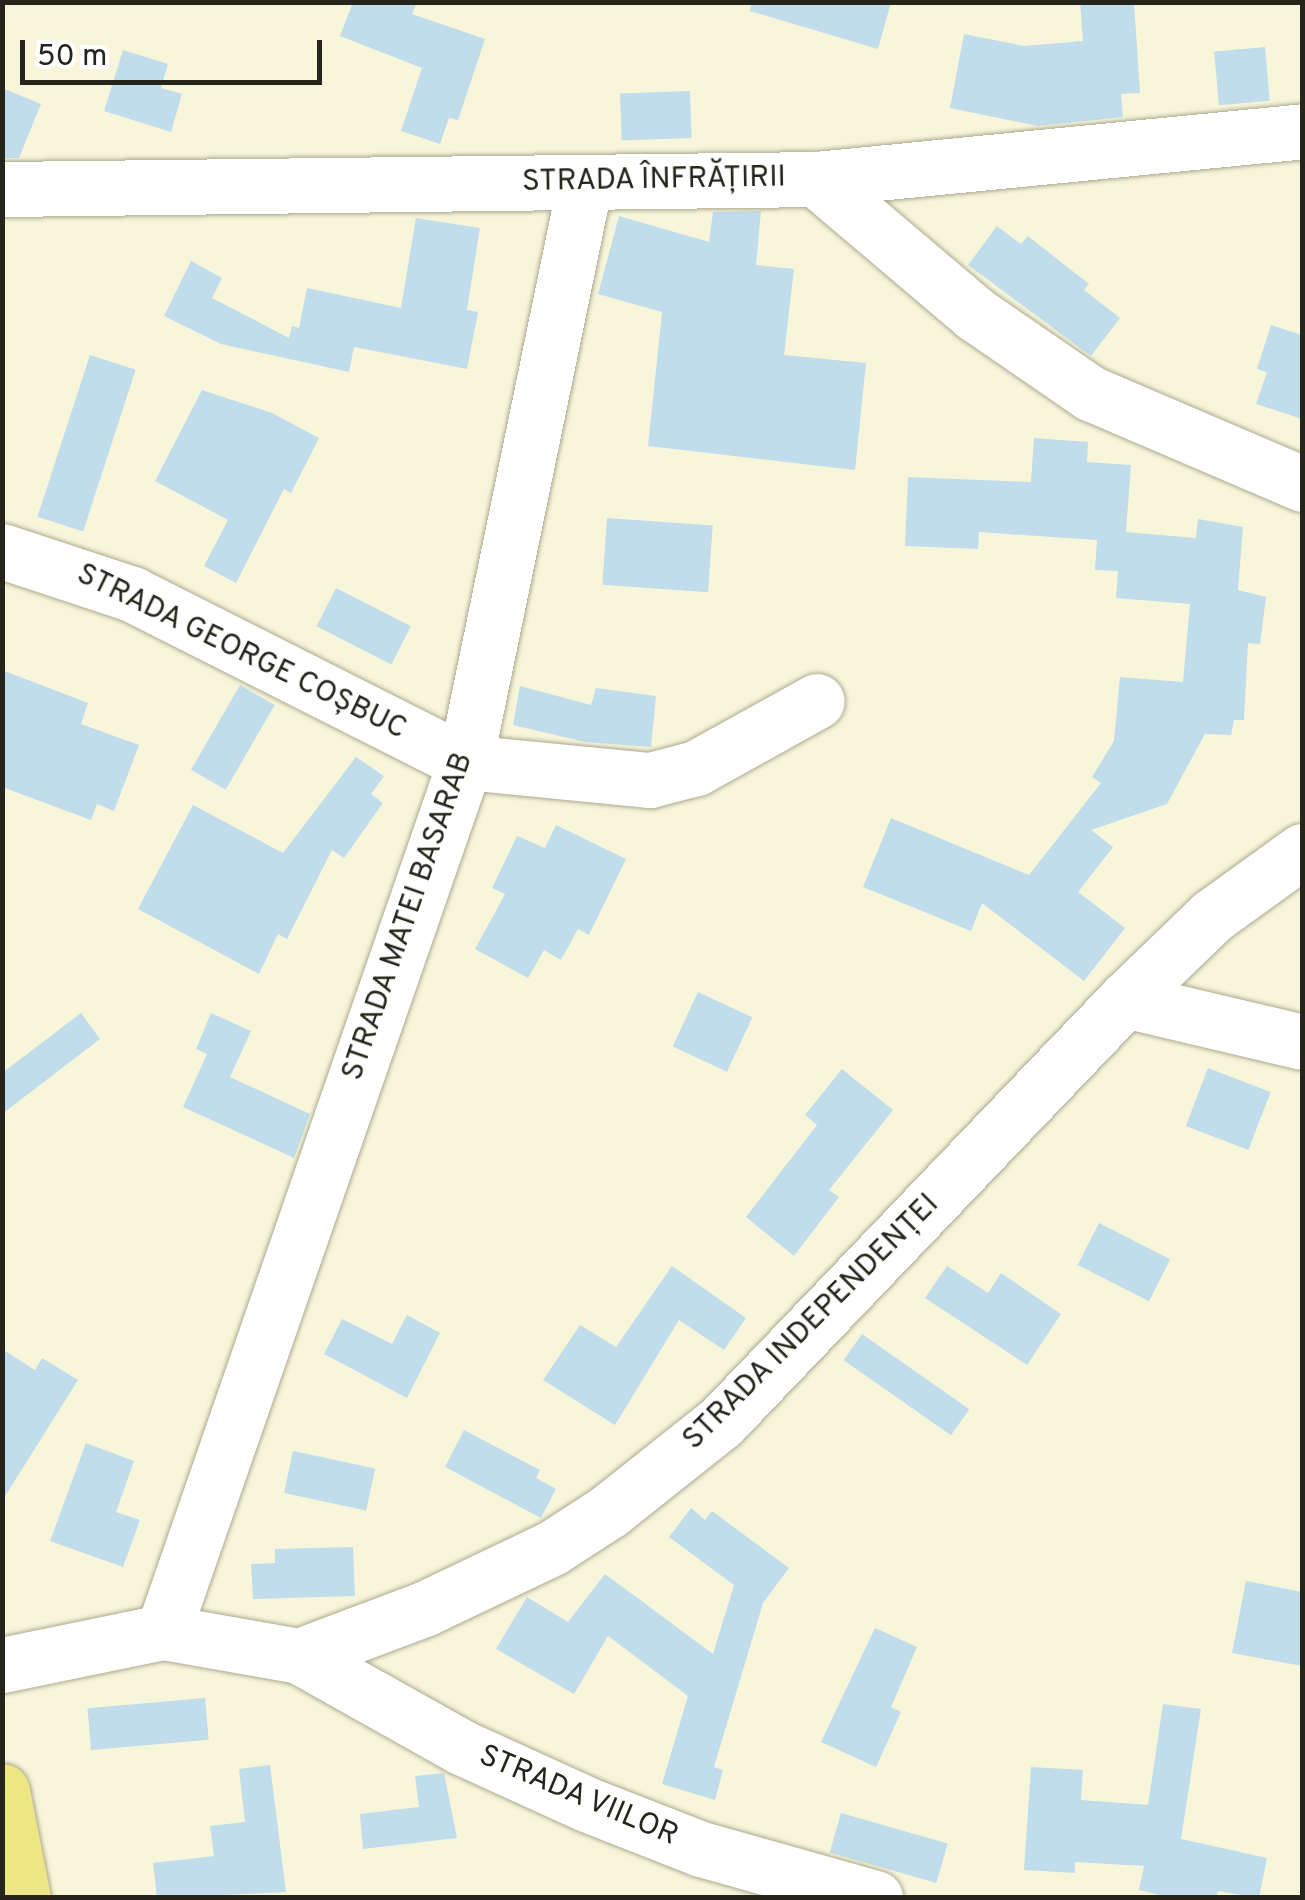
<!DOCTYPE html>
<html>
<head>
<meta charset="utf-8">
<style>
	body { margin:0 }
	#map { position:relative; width:1305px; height:1900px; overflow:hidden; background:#f7f6db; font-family:Overpass,sans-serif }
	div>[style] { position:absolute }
	.building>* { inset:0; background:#c1ddeb; transform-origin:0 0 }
	.roads { filter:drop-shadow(0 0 2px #aba98f) drop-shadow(0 0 2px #aba98f) }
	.minor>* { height:55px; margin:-27.5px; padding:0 27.5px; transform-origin:27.5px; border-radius:27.5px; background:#fff }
	.major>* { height:55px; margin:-27.5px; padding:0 27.5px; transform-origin:27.5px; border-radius:27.5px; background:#eee685 }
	span { translate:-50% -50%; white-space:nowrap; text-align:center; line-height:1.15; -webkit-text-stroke:10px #fff; paint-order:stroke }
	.street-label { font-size:30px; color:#26251b }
	.frame { position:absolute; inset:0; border:5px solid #26251b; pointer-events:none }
	.scale { position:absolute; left:20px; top:40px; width:302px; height:45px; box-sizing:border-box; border:5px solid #26251b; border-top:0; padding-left:12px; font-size:30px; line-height:35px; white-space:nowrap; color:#26251b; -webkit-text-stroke:8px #fff; paint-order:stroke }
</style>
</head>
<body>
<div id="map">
	<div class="building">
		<i style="clip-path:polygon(353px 2px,417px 2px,412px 14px,485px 39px,458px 120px,449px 118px,440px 144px,401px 131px,422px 68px,340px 36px)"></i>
		<i style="clip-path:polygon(752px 2px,891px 2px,878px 49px,750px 11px)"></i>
		<i style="clip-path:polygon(1080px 2px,1134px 2px,1140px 93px,1121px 94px,1123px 117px,1038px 126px,950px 108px,964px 34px,1024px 46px,1083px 41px)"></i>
		<i style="left:1265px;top:47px;width:54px;height:51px;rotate:85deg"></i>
		<i style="clip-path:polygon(123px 50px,168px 64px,161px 88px,182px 94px,171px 132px,104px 111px)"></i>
		<i style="clip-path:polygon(2px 88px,41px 104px,19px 158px,2px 158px)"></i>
		<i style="left:690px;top:91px;width:47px;height:70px;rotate:88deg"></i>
		<i style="clip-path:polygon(761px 211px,756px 265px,794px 269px,784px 355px,866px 363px,855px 470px,648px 446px,662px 312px,598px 294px,619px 216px,709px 242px,713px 212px)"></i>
		<i style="clip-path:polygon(416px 218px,480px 228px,467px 310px,478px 312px,467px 369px,354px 347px,349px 372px,221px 344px,164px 316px,191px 261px,222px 278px,212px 298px,289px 338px,292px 326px,299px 328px,307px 288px,401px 308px)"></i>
		<i style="clip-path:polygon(997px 226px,1021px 244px,1028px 236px,1089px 284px,1084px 290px,1120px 318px,1091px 356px,968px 265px)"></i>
		<i style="clip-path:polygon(1271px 325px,1302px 335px,1302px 419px,1256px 404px,1267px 372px,1257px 369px)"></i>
		<i style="left:90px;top:355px;width:48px;height:170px;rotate:18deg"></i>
		<i style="clip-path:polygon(202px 390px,272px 413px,319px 438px,291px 493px,284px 489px,236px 583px,204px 566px,228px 520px,155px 481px)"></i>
		<i style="clip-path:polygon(1034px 438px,1088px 442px,1087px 462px,1131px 465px,1126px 532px,1196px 538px,1198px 519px,1243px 527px,1238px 590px,1266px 597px,1260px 644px,1248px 643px,1244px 720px,1234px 720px,1231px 735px,1205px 734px,1167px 804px,1091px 830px,1113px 847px,1078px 892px,1125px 928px,1084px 981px,982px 903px,971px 931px,863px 887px,891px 818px,1029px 875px,1101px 783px,1092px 777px,1114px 741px,1120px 677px,1183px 682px,1190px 604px,1116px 598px,1118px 571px,1095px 570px,1097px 540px,979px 532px,978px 549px,905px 546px,908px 477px,1031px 482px)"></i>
		<i style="left:607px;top:518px;width:106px;height:67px;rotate:4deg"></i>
		<i style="left:336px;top:588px;width:84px;height:43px;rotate:27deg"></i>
		<i style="clip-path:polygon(2px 670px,88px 703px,81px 724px,139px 745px,114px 811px,97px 804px,91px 820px,2px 787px)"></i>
		<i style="left:240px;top:685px;width:40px;height:98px;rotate:30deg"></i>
		<i style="clip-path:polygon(520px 686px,591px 705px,596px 688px,656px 696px,651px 747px,585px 742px,513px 725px)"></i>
		<i style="clip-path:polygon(356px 757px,384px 776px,371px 794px,383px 803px,344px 858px,332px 850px,287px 939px,278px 934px,259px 974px,138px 909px,193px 805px,283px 853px)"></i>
		<i style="clip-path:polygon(556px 825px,626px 859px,589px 935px,578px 929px,561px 960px,544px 950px,528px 978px,475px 949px,505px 894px,492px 888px,517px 836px,545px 848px)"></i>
		<i style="left:698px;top:992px;width:60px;height:60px;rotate:25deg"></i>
		<i style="clip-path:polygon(81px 1013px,100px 1039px,2px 1114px,2px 1073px)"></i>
		<i style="clip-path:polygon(211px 1013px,251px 1031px,230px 1077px,310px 1114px,294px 1158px,183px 1107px,207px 1054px,196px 1049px)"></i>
		<i style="left:1208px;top:1068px;width:67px;height:62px;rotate:21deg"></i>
		<i style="clip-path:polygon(842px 1069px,893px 1110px,829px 1190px,839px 1197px,794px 1256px,746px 1217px,817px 1125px,805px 1115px)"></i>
		<i style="left:1099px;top:1223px;width:80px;height:47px;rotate:27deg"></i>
		<i style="clip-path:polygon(672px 1266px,746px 1318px,724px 1350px,679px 1320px,615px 1425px,543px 1380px,580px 1325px,616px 1347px)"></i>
		<i style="clip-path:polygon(947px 1266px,988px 1293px,1001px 1273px,1061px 1314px,1027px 1365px,925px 1298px)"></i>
		<i style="clip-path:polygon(407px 1315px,440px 1333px,407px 1398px,324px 1354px,342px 1319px,392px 1344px)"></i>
		<i style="left:862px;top:1334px;width:131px;height:32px;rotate:35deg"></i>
		<i style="clip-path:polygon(2px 1349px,35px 1370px,42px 1358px,78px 1380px,2px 1501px)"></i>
		<i style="clip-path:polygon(464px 1430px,540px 1470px,536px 1478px,556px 1489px,541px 1518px,445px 1467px)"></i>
		<i style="clip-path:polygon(86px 1443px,134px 1461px,116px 1512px,140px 1520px,123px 1567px,50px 1541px)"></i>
		<i style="left:293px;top:1451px;width:84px;height:43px;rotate:12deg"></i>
		<i style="clip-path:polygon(691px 1508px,705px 1520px,712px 1511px,789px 1568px,763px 1603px,714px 1767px,723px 1770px,715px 1800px,662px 1784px,688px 1696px,608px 1636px,574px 1694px,496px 1649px,527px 1597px,568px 1622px,605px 1574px,713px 1654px,734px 1585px,669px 1537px)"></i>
		<i style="clip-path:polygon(353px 1547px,355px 1596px,253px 1599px,251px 1564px,275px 1563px,275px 1549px)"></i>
		<i style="clip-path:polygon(1246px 1581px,1302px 1592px,1302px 1666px,1232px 1653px)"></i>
		<i style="clip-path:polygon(875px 1628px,917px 1647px,891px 1707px,901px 1712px,876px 1767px,821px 1742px)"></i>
		<i style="left:205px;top:1698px;width:42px;height:118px;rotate:85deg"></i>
		<i style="clip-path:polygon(1163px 1704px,1201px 1709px,1181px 1839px,1267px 1858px,1259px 1898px,1218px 1891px,1216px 1898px,1172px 1898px,1139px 1890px,1144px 1866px,1075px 1862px,1075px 1873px,1024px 1870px,1031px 1767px,1083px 1770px,1081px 1800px,1148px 1805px)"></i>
		<i style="clip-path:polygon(270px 1765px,286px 1892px,157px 1898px,153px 1863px,214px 1856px,210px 1826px,245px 1822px,239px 1769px)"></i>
		<i style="clip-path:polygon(444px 1773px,457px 1838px,363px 1849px,360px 1814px,419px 1807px,415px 1776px)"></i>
		<i style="left:841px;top:1813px;width:111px;height:41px;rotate:16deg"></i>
	</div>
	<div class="roads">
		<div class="minor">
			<i style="left:816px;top:179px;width:209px;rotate:40.3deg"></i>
			<i style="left:975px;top:314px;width:140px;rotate:34.5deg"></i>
			<i style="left:1090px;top:393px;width:231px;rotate:23.2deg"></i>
			<i style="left:2px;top:189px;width:814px;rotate:-0.7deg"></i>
			<i style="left:816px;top:179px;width:488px;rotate:-5.6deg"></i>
			<i style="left:2px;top:551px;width:137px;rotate:18.3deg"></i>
			<i style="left:132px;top:594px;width:373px;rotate:26.8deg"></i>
			<i style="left:465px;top:762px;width:186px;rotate:5.6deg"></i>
			<i style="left:650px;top:780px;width:48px;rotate:-14.6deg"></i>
			<i style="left:696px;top:768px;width:138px;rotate:-29deg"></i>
			<i style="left:1125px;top:1000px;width:182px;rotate:13.3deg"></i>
			<i style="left:163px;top:1632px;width:921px;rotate:-70.86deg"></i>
			<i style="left:465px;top:762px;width:592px;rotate:-78.31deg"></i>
			<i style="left:299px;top:1656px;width:186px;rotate:29.3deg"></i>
			<i style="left:461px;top:1747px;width:137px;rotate:24.5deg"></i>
			<i style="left:586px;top:1804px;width:123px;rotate:21.4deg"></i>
			<i style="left:701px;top:1849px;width:181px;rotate:15.7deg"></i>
			<i style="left:2px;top:1665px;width:164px;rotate:-11.6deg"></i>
			<i style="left:163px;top:1632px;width:138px;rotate:10deg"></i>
			<i style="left:299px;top:1656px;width:134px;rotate:-20.6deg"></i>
			<i style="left:424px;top:1609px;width:142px;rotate:-25.5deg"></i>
			<i style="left:552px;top:1548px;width:68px;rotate:-33deg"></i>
			<i style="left:609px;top:1511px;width:143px;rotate:-38.5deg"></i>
			<i style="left:721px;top:1422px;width:584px;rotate:-46.25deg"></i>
			<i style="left:1125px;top:1000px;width:121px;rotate:-44deg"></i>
			<i style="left:1212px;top:916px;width:111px;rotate:-35.8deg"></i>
		</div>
		<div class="major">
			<i style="left:2px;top:1791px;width:109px;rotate:78.9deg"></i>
		</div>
	</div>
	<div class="street-label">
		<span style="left:654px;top:181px;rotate:-1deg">STRADA ÎNFRĂȚIRII</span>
		<span style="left:241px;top:653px;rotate:26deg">STRADA GEORGE COȘBUC</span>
		<span style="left:409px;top:917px;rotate:-71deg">STRADA MATEI BASARAB</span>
		<span style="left:812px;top:1323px;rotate:-45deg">STRADA INDEPENDENȚEI</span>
		<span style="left:578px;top:1797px;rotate:23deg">STRADA VIILOR</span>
	</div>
	<div class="frame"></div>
	<div class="scale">50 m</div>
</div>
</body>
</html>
